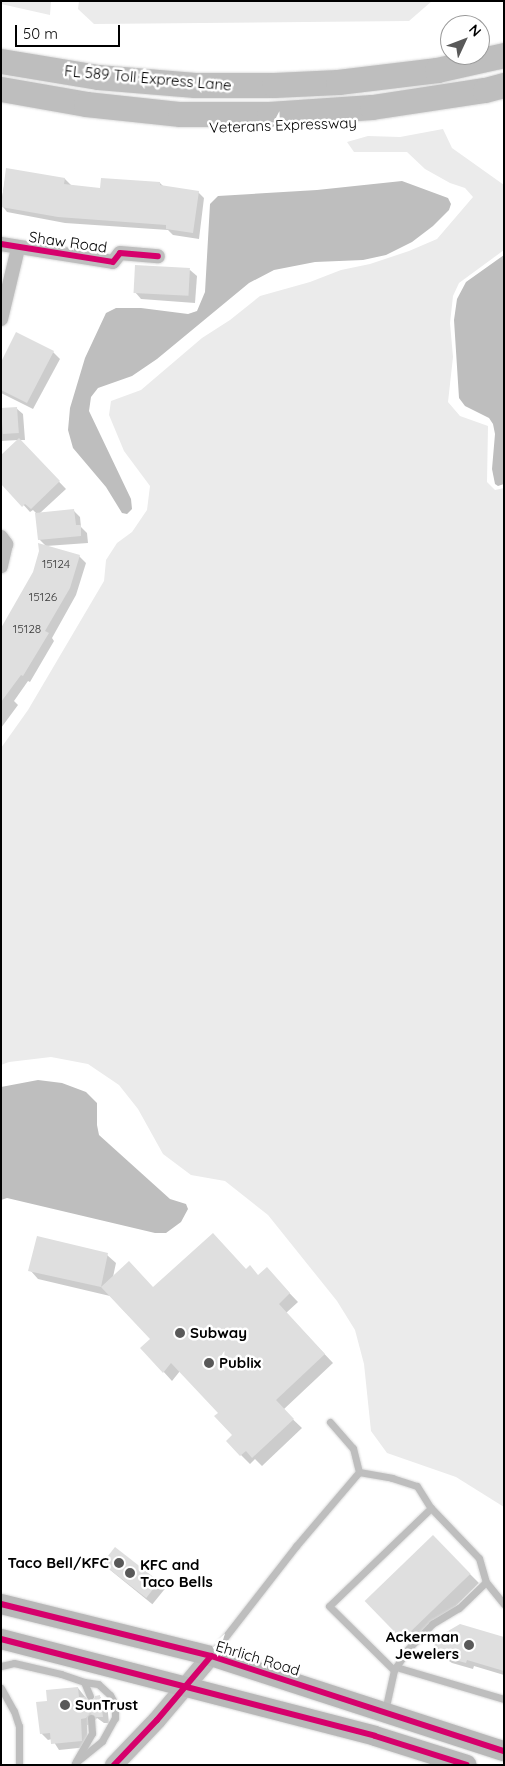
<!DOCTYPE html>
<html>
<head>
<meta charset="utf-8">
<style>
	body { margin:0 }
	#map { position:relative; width:505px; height:1766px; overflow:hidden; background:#fff; font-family:Quicksand,sans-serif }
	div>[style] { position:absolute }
	.green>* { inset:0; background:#ebebeb }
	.water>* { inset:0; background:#bebebe }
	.shadow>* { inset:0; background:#0003; transform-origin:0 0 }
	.building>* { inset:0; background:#dfdfdf; transform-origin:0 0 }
	.roads { filter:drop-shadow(0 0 1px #dbdbdb) drop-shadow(0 0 1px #dbdbdb) }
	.service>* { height:7px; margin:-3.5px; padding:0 3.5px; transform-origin:3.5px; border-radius:3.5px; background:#bebebe }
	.minor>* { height:14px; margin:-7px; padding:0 7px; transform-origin:7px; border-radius:7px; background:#bebebe }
	.tertiary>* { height:18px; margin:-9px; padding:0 9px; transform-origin:9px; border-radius:9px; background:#bebebe }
	.secondary>* { height:20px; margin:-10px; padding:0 10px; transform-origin:10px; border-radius:10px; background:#b8b8b8 }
	.motorway>* { height:25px; margin:-12.5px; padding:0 12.5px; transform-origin:12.5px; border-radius:12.5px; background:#bebebe }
	.cycleway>* { height:6px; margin:-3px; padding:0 3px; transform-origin:3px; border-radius:3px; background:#d6006c }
	.dots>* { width:14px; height:14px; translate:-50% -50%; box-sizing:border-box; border:2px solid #fff; border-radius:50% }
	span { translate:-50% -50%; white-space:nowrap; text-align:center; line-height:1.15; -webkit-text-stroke:5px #fff; paint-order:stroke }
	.number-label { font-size:12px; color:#383838 }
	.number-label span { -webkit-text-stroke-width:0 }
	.street-label { font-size:15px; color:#000 }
	.poi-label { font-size:15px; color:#000; font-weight:700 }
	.left { translate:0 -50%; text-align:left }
	.right { translate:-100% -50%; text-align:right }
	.frame { position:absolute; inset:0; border:2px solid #000; pointer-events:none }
	.north { position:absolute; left:440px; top:15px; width:50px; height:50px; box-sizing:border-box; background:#fff; border:1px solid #999; border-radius:50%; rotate:47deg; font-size:14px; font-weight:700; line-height:20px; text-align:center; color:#000 }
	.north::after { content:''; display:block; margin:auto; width:18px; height:22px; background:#595959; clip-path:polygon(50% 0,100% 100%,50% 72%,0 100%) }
	.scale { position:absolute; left:15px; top:25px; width:105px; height:22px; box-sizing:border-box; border:2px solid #000; border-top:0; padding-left:6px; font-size:15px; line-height:18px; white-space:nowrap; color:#000; -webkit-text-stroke:4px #fff; paint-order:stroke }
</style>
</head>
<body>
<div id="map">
	<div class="green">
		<i style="clip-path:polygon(1px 1px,51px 1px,50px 15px,1px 4px)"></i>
		<i style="clip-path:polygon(79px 1px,432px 1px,409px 21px,94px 24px,78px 9px)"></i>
		<i style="clip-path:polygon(443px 129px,452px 148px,504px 185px,504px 250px,459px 283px,453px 296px,450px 323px,453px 357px,448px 402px,460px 416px,488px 426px,487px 482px,495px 490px,504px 488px,504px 1507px,456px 1477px,387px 1453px,371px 1431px,364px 1364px,355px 1330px,337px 1301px,268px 1215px,225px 1181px,191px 1175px,163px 1154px,138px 1109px,119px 1085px,88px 1064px,51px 1057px,9px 1062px,1px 1065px,1px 748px,28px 710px,104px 581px,106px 560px,117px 543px,132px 532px,147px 510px,150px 486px,124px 451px,109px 415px,111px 401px,141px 390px,202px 338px,230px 320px,260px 296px,310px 282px,341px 270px,370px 264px,409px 251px,437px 239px,473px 197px,465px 188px,450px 183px,425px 169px,407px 152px,354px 152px,347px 142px,368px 136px,400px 137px)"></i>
	</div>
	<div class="water">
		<i style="clip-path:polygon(402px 181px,448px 198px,451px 204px,449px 210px,433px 226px,412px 242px,386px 255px,363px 260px,315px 262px,274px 270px,249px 283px,157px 359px,132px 376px,98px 388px,91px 397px,89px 411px,131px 499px,132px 509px,127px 514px,122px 513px,106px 487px,73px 448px,68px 430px,70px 408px,85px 358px,106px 313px,116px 308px,141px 308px,188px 314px,197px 311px,205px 292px,210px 204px,218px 196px,317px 190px)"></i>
		<i style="clip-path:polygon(504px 255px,504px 484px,498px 486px,495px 484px,492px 469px,495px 434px,493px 424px,489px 418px,465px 406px,459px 398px,454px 320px,457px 299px,466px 282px)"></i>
		<i style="clip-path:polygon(38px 1080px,62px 1083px,86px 1092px,97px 1103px,97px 1125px,99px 1135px,170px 1199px,186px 1204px,188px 1209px,181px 1222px,166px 1233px,155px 1233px,7px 1198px,1px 1200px,1px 1087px)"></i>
	</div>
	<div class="shadow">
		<i style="clip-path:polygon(7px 169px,65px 179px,72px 186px,101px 189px,160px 183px,164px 187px,198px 192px,204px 198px,199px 239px,173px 235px,168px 230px,65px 223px,7px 212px,1px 204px)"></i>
		<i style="clip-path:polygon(190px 270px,197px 276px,195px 303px,141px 299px,135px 292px)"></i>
		<i style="clip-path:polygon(53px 352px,60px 359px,33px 409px,1px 393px,1px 362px)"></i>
		<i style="clip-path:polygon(16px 408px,23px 414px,25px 440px,19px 440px,66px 489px,40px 513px,74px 511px,80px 517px,81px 527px,87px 533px,88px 543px,46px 546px,39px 539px,37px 514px,33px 510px,30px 512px,1px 480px,18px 440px,1px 441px,1px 409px)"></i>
		<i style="clip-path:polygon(79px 556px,86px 563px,76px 595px,52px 638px,54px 641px,30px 682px,28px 681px,14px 701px,18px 705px,1px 728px,1px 632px)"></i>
		<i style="clip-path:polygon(107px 1255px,116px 1263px,113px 1277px,153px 1289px,247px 1270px,259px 1276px,275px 1278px,298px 1302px,286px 1313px,333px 1363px,283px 1410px,302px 1428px,262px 1466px,255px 1459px,250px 1464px,241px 1455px,234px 1435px,220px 1413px,180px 1371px,172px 1381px,142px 1348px,151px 1339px,110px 1296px,38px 1279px,30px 1270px)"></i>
		<i style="left:433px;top:1537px;width:65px;height:93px;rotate:45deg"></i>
		<i style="left:116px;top:1549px;width:63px;height:20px;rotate:39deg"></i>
		<i style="clip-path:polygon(504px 1638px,504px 1675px,474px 1666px,473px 1669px,452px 1663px,434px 1651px)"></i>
		<i style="clip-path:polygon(78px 1688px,90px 1703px,96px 1697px,100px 1697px,107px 1703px,109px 1723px,104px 1723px,97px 1718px,92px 1724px,87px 1725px,88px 1747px,59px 1750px,52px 1739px,48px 1740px,41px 1733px,48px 1702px)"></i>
	</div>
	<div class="building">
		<i style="clip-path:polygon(6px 168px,65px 178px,64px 184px,100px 188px,101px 178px,160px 182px,160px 185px,199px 191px,193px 233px,166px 229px,166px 225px,58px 217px,1px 207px)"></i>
		<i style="left:135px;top:265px;width:55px;height:28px;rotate:3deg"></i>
		<i style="clip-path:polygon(16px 332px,54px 351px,27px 403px,1px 390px,1px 362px)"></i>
		<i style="left:17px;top:407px;width:26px;height:16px;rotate:86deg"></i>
		<i style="clip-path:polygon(19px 438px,60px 481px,31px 509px,25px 504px,22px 507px,1px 484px,1px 455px)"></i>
		<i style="clip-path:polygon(74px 509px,76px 525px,81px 525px,81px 536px,38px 540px,35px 513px)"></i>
		<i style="clip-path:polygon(38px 543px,80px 555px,70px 588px,45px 631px,49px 633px,23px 676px,21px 675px,1px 702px,1px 628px,33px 572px,39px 551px)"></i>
		<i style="clip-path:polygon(213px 1233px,246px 1269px,250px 1265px,258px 1275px,267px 1267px,290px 1293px,279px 1304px,325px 1354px,276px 1400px,294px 1419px,252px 1458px,246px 1451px,240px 1456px,226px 1441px,232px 1435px,214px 1416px,218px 1413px,171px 1363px,163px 1373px,140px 1348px,150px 1339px,101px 1287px,28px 1271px,37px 1236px,108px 1253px,101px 1287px,129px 1261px,153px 1287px)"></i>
		<i style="left:433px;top:1535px;width:54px;height:95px;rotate:46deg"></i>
		<i style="left:115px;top:1547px;width:56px;height:21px;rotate:38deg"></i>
		<i style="clip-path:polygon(460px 1624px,504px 1637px,504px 1671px,467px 1660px,466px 1663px,444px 1657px,444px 1655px,433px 1652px,436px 1638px)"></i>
		<i style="clip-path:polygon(78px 1687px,79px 1697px,85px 1697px,89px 1701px,94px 1700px,95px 1696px,100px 1695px,103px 1717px,96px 1717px,90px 1713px,86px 1718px,81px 1719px,82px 1741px,51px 1744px,50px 1733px,40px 1734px,36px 1702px,47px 1701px,46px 1690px)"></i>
	</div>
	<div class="roads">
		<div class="service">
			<i style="left:330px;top:1422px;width:35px;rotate:49deg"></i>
			<i style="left:353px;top:1448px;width:25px;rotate:76deg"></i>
			<i style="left:359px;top:1472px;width:34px;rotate:10deg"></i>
			<i style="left:392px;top:1478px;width:26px;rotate:18deg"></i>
			<i style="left:417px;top:1486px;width:26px;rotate:58deg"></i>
			<i style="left:431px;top:1508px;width:141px;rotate:136.1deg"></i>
			<i style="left:329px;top:1606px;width:91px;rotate:44.6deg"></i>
			<i style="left:394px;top:1670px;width:42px;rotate:102.4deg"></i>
			<i style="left:431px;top:1508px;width:69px;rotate:46.2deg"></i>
			<i style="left:479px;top:1558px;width:25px;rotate:74deg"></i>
			<i style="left:486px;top:1582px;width:28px;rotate:51deg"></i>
			<i style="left:212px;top:1654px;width:137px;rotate:-52.1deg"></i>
			<i style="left:296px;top:1546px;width:97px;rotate:-49.6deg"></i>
			<i style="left:1px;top:1666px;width:13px;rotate:-13deg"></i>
			<i style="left:14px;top:1663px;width:48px;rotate:13.2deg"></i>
			<i style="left:61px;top:1674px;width:24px;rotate:19deg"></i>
			<i style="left:84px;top:1682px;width:15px;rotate:67deg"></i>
			<i style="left:396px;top:1667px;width:113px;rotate:16.5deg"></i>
			<i style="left:394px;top:1670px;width:25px;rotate:-56deg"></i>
			<i style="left:408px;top:1649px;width:35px;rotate:-46deg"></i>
			<i style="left:432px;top:1624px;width:31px;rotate:-31deg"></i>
			<i style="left:459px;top:1608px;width:37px;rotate:-44deg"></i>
			<i style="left:1px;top:1688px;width:26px;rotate:61deg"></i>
			<i style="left:14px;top:1711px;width:16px;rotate:72deg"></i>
			<i style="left:19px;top:1726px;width:39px;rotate:90deg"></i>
			<i style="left:76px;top:1761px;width:32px;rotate:-60deg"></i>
			<i style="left:92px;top:1733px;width:15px;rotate:-94deg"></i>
			<i style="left:75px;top:1763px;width:35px;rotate:-39deg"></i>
			<i style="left:102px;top:1741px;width:26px;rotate:-61deg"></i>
			<i style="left:115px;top:1718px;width:14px;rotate:-90deg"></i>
			<i style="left:115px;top:1704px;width:10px;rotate:-119deg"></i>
			<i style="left:110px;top:1695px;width:16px;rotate:-137deg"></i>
			<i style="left:98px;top:1684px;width:14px;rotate:-172deg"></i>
		</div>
		<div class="minor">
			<i style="left:1px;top:244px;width:113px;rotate:9.1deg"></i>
			<i style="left:113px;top:262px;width:11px;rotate:-52deg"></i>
			<i style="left:120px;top:253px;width:38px;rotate:5deg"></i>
			<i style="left:1px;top:319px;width:73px;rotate:-76.5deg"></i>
			<i style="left:1px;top:537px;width:9px;rotate:54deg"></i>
			<i style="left:6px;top:544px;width:23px;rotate:103deg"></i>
		</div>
		<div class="tertiary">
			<i style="left:114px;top:1765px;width:62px;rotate:-46.3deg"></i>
			<i style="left:157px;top:1720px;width:84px;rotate:-49.8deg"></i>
		</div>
		<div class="secondary">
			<i style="left:1px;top:1604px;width:216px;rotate:13.9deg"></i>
			<i style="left:211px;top:1656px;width:308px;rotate:18deg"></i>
			<i style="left:1px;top:1639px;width:386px;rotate:14.5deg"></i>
			<i style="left:375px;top:1736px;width:96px;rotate:17.5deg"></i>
		</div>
		<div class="motorway">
			<i style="left:1px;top:61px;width:98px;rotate:9.4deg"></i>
			<i style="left:98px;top:77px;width:97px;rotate:4.7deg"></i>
			<i style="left:195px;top:85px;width:79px"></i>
			<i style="left:274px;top:85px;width:64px;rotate:-2.7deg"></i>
			<i style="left:338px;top:82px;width:100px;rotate:-6.9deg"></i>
			<i style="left:437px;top:70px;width:69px;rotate:-12.6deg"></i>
			<i style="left:1px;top:89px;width:86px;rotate:10deg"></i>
			<i style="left:86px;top:104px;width:95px;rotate:6.1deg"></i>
			<i style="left:180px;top:114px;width:89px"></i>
			<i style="left:269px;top:114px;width:103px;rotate:-3.9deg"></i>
			<i style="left:372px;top:107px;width:114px;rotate:-8.6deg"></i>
			<i style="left:485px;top:90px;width:20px;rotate:-15deg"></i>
		</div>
	</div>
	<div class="cycleway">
		<i style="left:1px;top:244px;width:113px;rotate:9.1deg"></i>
		<i style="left:113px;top:262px;width:11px;rotate:-52deg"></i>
		<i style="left:120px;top:253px;width:38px;rotate:5deg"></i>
		<i style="left:1px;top:1604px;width:216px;rotate:13.9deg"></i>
		<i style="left:211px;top:1656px;width:308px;rotate:18deg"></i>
		<i style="left:1px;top:1639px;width:386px;rotate:14.5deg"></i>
		<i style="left:375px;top:1736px;width:96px;rotate:17.5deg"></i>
		<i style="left:114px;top:1765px;width:62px;rotate:-46.3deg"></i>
		<i style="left:157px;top:1720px;width:84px;rotate:-49.8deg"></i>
	</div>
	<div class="dots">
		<i style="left:180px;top:1333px;background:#595959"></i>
		<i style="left:209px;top:1363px;background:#595959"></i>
		<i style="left:119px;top:1563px;background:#595959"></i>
		<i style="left:130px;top:1573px;background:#595959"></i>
		<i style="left:469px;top:1645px;background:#595959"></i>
		<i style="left:65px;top:1705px;background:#595959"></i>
	</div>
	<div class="number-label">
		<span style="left:56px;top:564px">15124</span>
		<span style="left:43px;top:597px">15126</span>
		<span style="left:27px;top:629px">15128</span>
	</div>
	<div class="street-label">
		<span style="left:148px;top:78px;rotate:5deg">FL 589 Toll Express Lane</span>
		<span style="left:283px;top:125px;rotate:-2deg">Veterans Expressway</span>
		<span style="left:68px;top:242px;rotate:8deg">Shaw Road</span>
		<span style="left:258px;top:1658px;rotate:17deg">Ehrlich Road</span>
	</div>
	<div class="poi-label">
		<span class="left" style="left:190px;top:1333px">Subway</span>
		<span class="left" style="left:219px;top:1363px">Publix</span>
		<span class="right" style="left:109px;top:1563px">Taco Bell/KFC</span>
		<span class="left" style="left:140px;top:1573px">KFC and<br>Taco Bells</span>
		<span class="right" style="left:459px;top:1645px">Ackerman<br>Jewelers</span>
		<span class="left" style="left:75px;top:1705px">SunTrust</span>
	</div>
	<div class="frame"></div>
	<div class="north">N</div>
	<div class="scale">50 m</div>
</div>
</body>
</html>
